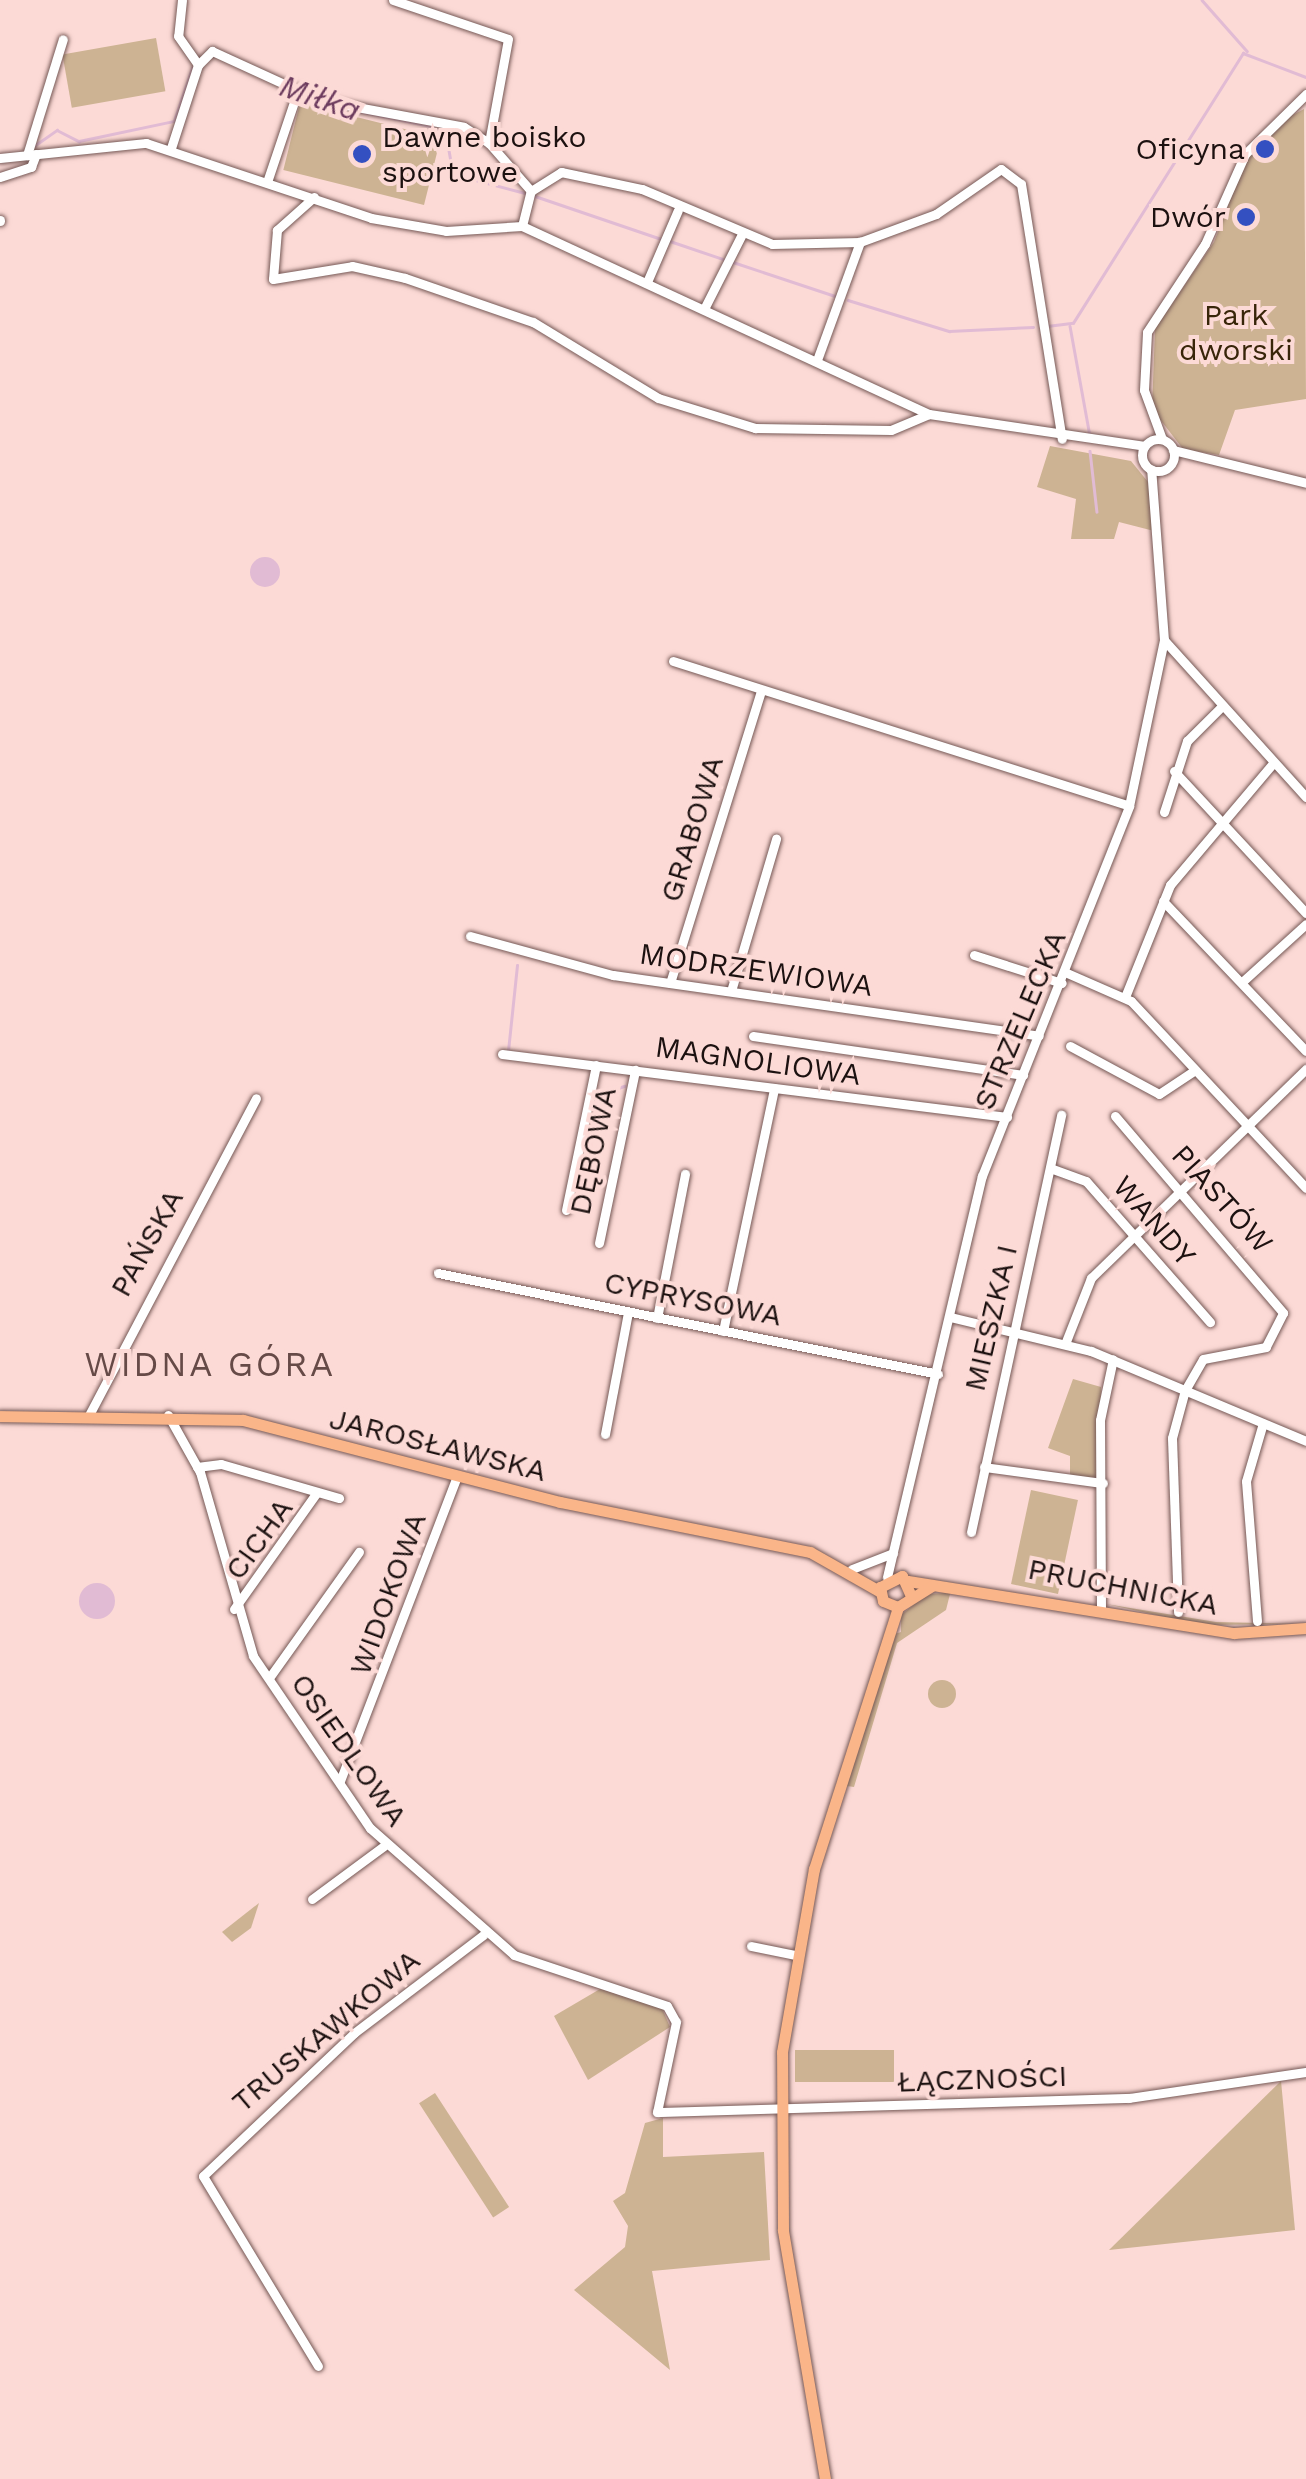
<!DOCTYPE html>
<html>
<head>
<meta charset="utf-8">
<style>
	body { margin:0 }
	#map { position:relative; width:1306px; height:2479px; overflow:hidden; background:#fcdad6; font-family:"Work Sans",sans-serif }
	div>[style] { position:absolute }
	.green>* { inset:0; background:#cdb393; transform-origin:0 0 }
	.round { border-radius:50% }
	.water>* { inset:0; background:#e1bbd4 }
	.stream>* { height:2.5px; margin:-1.25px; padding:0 1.25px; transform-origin:1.25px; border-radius:1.25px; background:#e1bbd4 }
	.roads { filter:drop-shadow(0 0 2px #755855) drop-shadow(0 0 2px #755855) }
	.minor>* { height:9px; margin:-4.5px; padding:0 4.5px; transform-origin:4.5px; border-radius:4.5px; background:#fff }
	.minor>.ring { margin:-4.5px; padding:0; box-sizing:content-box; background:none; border:9px solid #fff; border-radius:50% }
	.major>* { height:11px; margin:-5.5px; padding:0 5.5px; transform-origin:5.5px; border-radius:5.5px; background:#fab589 }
	.dots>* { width:28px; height:28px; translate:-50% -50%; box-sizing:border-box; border:5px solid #fcdad6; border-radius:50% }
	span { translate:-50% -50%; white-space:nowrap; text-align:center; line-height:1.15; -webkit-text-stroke:8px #fcdad6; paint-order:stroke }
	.poi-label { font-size:30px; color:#1c1110 }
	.left { translate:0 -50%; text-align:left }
	.right { translate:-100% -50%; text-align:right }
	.park-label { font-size:30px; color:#382509 }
	.street-label { font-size:30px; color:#1c1110 }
	.water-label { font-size:32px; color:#6c3b5e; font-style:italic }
	.quarter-label { font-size:35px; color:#664a47; letter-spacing:2.5px }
</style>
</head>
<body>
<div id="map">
	<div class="green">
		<i style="left:156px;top:38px;width:54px;height:95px;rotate:80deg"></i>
		<i style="left:300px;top:103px;width:145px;height:69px;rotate:14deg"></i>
		<i style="clip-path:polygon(1304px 109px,1306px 399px,1235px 410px,1219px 455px,1183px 449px,1152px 409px,1155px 329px,1214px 242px,1244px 164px,1270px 127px)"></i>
		<i style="clip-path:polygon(1050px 446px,1131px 461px,1148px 482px,1154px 531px,1119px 522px,1114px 539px,1071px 539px,1076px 499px,1037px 487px)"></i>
		<i style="clip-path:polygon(1073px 1379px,1101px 1387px,1099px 1477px,1070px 1479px,1070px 1456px,1048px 1448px)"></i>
		<i style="left:1031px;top:1490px;width:48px;height:96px;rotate:12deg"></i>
		<i style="clip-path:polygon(980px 1591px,950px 1594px,946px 1610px,897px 1643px,854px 1787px,847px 1786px,885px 1637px,901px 1632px,901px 1615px,927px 1594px)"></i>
		<i style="clip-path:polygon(1106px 1604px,1216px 1622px,1306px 1624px,1202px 1625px)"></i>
		<i class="round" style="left:928px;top:1680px;width:28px;height:28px"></i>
		<i style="clip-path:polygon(259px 1903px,251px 1928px,232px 1942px,222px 1932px)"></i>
		<i style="clip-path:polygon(600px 1989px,661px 2006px,670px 2027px,588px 2080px,554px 2016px)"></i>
		<i style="left:894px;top:2050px;width:32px;height:99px;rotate:90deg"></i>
		<i style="clip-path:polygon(1281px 2081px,1295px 2230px,1109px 2250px)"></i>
		<i style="left:435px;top:2093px;width:136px;height:19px;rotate:57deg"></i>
		<i style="clip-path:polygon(663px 2118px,663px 2157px,764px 2152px,770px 2260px,652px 2271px,670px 2370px,574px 2290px,625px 2247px,628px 2226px,613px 2201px,625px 2193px,645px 2123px)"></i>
	</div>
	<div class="water">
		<i class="round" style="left:250px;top:557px;width:30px;height:30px"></i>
		<i class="round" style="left:79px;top:1583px;width:36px;height:36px"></i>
	</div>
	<div class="stream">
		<i style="left:1202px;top:0;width:68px;rotate:48.6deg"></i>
		<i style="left:310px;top:101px;width:124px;rotate:11.7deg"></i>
		<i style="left:431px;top:126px;width:21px;rotate:39deg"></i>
		<i style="left:447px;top:139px;width:36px;rotate:80deg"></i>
		<i style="left:453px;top:174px;width:74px;rotate:14.8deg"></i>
		<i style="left:34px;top:146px;width:28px;rotate:-35deg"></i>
		<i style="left:57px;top:130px;width:25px;rotate:27deg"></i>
		<i style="left:79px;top:141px;width:97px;rotate:-11.9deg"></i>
		<i style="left:174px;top:121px;width:56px;rotate:-71.2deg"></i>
		<i style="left:535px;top:196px;width:133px;rotate:18.8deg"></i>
		<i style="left:670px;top:241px;width:56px;rotate:18.8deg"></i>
		<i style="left:733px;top:262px;width:108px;rotate:18.4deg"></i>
		<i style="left:848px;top:300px;width:106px;rotate:17.1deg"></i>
		<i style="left:949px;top:331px;width:84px;rotate:-2.7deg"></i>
		<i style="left:1047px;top:326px;width:26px;rotate:-7deg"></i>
		<i style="left:1073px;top:323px;width:319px;rotate:-57.8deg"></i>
		<i style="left:1243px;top:53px;width:67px;rotate:20.9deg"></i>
		<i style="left:1070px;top:326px;width:112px;rotate:79.7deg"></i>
		<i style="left:1090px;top:451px;width:61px;rotate:83.5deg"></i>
		<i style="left:508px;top:1051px;width:86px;rotate:-84deg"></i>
		<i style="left:595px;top:1096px;width:31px;rotate:-19deg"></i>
	</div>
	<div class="roads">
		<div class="minor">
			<i style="left:182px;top:0;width:36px;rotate:96deg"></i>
			<i style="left:178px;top:36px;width:35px;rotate:55deg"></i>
			<i style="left:393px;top:0;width:121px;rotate:18.7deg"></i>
			<i style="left:508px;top:39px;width:106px;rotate:100.4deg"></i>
			<i style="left:489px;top:143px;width:64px;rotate:48.8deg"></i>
			<i style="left:171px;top:148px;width:87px;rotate:-72deg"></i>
			<i style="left:198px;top:65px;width:20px;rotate:-45deg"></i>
			<i style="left:212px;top:51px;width:118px;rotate:24.6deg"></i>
			<i style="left:319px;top:100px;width:147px;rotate:10.5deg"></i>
			<i style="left:464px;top:127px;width:30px;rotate:33deg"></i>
			<i style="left:27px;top:155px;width:121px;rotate:-72.8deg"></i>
			<i style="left:0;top:158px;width:147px;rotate:-5.9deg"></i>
			<i style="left:146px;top:143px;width:237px;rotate:18.4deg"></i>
			<i style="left:371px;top:218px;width:76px;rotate:9.8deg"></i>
			<i style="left:446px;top:231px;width:76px;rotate:-3.8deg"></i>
			<i style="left:522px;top:226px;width:448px;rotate:24.8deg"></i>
			<i style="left:929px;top:414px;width:218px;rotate:8.4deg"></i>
			<i style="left:0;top:177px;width:33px;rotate:-18deg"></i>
			<i style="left:31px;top:167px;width:14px;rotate:-69deg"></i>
			<i style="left:267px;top:182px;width:97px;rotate:-71.4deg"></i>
			<i style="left:314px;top:197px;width:50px;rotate:138.3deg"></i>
			<i style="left:277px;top:230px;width:49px;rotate:94.7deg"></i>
			<i style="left:273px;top:279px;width:80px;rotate:-9.3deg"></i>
			<i style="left:352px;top:266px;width:54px;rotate:12.8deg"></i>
			<i style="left:405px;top:278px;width:135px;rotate:19deg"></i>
			<i style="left:533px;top:322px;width:146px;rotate:31.3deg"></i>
			<i style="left:658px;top:398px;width:102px;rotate:17.2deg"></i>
			<i style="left:755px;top:428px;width:136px;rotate:0.8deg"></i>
			<i style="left:891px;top:430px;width:41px;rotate:-22.8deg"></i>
			<i style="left:0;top:220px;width:1px;rotate:90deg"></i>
			<i style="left:522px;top:226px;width:36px;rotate:-76deg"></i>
			<i style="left:531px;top:191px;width:36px;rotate:-32deg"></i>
			<i style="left:561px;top:172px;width:83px;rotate:11.9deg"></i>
			<i style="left:642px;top:189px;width:141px;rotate:22.9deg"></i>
			<i style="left:772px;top:244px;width:88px;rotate:-1.3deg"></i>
			<i style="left:647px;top:282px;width:78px;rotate:-66.7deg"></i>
			<i style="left:705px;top:307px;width:80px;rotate:-63.1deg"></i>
			<i style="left:817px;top:360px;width:126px;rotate:-70deg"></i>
			<i style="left:860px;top:242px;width:81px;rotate:-20.2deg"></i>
			<i style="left:936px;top:214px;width:79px;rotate:-34.7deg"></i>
			<i style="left:1001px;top:169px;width:25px;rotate:37deg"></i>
			<i style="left:1021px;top:184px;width:258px;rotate:80.9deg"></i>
			<i style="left:1162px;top:439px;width:52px;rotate:-110.2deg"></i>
			<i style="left:1144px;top:390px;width:58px;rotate:-87deg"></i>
			<i style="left:1147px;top:332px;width:105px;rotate:-56.6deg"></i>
			<i style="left:1205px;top:244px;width:98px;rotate:-66deg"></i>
			<i style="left:1245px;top:154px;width:86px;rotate:-44.5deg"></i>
			<i class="ring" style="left:1142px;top:439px;width:23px;height:23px"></i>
			<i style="left:1173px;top:450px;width:137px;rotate:13.9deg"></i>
			<i style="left:1164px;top:640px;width:212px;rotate:47.9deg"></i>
			<i style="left:673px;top:661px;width:478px;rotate:17.6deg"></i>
			<i style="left:1174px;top:771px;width:194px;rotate:47.1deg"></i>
			<i style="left:1164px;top:812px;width:75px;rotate:-72.1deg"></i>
			<i style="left:1187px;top:741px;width:48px;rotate:-45deg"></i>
			<i style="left:1163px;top:901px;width:207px;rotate:46.4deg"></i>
			<i style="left:470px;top:936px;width:148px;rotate:15.3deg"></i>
			<i style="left:613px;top:975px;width:430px;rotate:8.1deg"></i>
			<i style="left:974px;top:955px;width:92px;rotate:17.7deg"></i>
			<i style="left:1067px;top:973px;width:70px;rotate:23.6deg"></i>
			<i style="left:1131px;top:1001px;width:256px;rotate:46.9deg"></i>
			<i style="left:1242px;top:982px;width:86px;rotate:-42.2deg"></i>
			<i style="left:670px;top:983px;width:307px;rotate:-72.7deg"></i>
			<i style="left:731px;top:991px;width:159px;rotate:-73.5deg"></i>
			<i style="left:1125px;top:997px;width:121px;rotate:-68.1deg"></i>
			<i style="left:1170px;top:885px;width:160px;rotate:-49.8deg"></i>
			<i style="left:753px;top:1036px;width:273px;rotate:8.2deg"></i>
			<i style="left:1070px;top:1046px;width:101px;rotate:28.3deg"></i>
			<i style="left:1159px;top:1094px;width:43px;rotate:-33.7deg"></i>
			<i style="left:502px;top:1054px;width:509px;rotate:7.11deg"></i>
			<i style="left:1115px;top:1116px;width:259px;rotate:49.5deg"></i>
			<i style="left:1283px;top:1313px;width:38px;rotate:117deg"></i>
			<i style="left:1266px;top:1347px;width:64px;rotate:169.2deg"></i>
			<i style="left:1203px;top:1359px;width:36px;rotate:120deg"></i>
			<i style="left:1185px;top:1390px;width:50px;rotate:105.2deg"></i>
			<i style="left:1172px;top:1438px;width:174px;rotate:88deg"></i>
			<i style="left:1050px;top:1168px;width:38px;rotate:20deg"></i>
			<i style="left:1086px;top:1181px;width:188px;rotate:48.7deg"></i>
			<i style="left:566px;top:1210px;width:148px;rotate:-78.3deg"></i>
			<i style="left:599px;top:1243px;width:177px;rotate:-78.2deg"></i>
			<i style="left:438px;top:1273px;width:510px;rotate:11.42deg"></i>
			<i style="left:950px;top:1317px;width:145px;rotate:13.6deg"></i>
			<i style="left:1091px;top:1351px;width:233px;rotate:22.7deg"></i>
			<i style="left:657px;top:1318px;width:147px;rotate:-79deg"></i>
			<i style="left:723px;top:1331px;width:248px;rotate:-78.1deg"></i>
			<i style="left:1065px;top:1344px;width:71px;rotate:-68.5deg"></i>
			<i style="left:1091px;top:1278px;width:300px;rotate:-44.2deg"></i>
			<i style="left:89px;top:1415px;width:358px;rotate:-62.2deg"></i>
			<i style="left:168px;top:1415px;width:65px;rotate:60.7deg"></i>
			<i style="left:200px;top:1472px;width:191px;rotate:73.9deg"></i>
			<i style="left:253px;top:1656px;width:208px;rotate:55.8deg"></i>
			<i style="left:370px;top:1828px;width:192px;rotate:41.4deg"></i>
			<i style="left:514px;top:1955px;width:161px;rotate:18.4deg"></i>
			<i style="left:667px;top:2006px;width:18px;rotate:61deg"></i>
			<i style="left:676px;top:2022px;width:92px;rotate:101.9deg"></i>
			<i style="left:657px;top:2112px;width:472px;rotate:-1.7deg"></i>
			<i style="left:1129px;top:2098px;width:179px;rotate:-8.4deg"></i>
			<i style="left:605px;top:1434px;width:124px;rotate:-79.3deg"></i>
			<i style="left:197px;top:1467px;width:24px;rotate:-7deg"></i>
			<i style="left:221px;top:1464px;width:123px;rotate:16.1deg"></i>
			<i style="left:984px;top:1467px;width:120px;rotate:7.7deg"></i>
			<i style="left:971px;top:1532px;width:427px;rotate:-77.8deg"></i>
			<i style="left:852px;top:1569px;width:44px;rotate:-21.3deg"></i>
			<i style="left:887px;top:1577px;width:412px;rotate:-76.7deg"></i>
			<i style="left:982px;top:1176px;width:398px;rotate:-68.3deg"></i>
			<i style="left:1129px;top:806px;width:170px;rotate:-78.1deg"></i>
			<i style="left:1164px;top:640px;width:171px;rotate:-94.3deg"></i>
			<i style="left:234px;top:1609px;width:143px;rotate:-54.6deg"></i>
			<i style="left:1101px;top:1609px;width:189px;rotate:-90.3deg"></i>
			<i style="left:1100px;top:1420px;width:62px;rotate:-78deg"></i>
			<i style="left:1257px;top:1621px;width:140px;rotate:-94.5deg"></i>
			<i style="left:1246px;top:1481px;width:60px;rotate:-73.7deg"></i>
			<i style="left:269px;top:1678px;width:155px;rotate:-54.5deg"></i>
			<i style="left:340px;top:1781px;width:327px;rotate:-69deg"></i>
			<i style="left:312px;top:1899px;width:89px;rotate:-36.4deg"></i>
			<i style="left:751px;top:1946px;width:45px;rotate:11.6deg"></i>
			<i style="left:318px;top:2366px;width:222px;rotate:-121.2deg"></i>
			<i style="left:203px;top:2176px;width:208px;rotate:-43.4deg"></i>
			<i style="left:354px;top:2033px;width:162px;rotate:-37.2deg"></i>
		</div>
		<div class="major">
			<i style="left:0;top:1416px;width:243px;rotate:0.9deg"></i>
			<i style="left:243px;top:1420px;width:327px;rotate:14.5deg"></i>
			<i style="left:560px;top:1502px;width:255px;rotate:11.3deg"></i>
			<i style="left:810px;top:1552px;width:79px;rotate:29.5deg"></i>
			<i style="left:908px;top:1581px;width:330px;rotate:9.1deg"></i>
			<i style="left:1234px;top:1633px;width:72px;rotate:-4deg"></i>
			<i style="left:911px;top:1596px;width:22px;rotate:-114deg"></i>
			<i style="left:902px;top:1576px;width:25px;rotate:153deg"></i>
			<i style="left:880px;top:1587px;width:14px;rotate:78deg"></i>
			<i style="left:883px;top:1601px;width:16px;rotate:22deg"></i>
			<i style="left:898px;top:1607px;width:40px;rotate:-32deg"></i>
			<i style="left:825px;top:2479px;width:253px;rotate:-99.6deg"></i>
			<i style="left:783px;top:2230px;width:178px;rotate:-90.3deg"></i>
			<i style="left:782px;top:2052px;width:186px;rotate:-80.1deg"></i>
			<i style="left:814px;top:1869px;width:275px;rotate:-72.2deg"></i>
		</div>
	</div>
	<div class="dots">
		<i style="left:1265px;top:149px;background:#3450c1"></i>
		<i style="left:362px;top:154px;background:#3450c1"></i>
		<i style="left:1246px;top:217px;background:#3450c1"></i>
	</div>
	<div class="poi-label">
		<span class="left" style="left:382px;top:154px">Dawne boisko<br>sportowe</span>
		<span class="right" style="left:1245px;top:149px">Oficyna</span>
		<span class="right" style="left:1226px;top:217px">Dwór</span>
	</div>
	<div class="park-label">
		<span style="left:1236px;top:332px">Park<br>dworski</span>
	</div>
	<div class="street-label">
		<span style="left:692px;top:829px;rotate:-73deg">GRABOWA</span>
		<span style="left:756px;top:970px;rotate:8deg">MODRZEWIOWA</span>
		<span style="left:1020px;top:1020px;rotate:-67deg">STRZELECKA</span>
		<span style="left:758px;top:1061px;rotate:8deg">MAGNOLIOWA</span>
		<span style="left:593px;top:1151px;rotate:-78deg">DĘBOWA</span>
		<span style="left:1222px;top:1199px;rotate:48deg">PIASTÓW</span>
		<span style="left:1154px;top:1221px;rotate:49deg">WANDY</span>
		<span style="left:147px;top:1243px;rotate:-61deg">PAŃSKA</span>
		<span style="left:693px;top:1299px;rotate:11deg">CYPRYSOWA</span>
		<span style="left:991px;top:1318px;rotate:-77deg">MIESZKA I</span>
		<span style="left:438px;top:1445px;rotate:14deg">JAROSŁAWSKA</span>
		<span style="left:259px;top:1539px;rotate:-54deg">CICHA</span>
		<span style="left:1123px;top:1587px;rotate:11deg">PRUCHNICKA</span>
		<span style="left:388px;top:1594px;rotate:-70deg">WIDOKOWA</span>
		<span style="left:349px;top:1750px;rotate:55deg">OSIEDLOWA</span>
		<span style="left:326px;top:2031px;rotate:-40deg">TRUSKAWKOWA</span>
		<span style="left:982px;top:2079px;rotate:-2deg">ŁĄCZNOŚCI</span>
	</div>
	<div class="water-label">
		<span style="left:320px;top:98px;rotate:19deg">Miłka</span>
	</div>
	<div class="quarter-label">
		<span style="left:210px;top:1364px">WIDNA GÓRA</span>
	</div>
</div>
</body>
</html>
